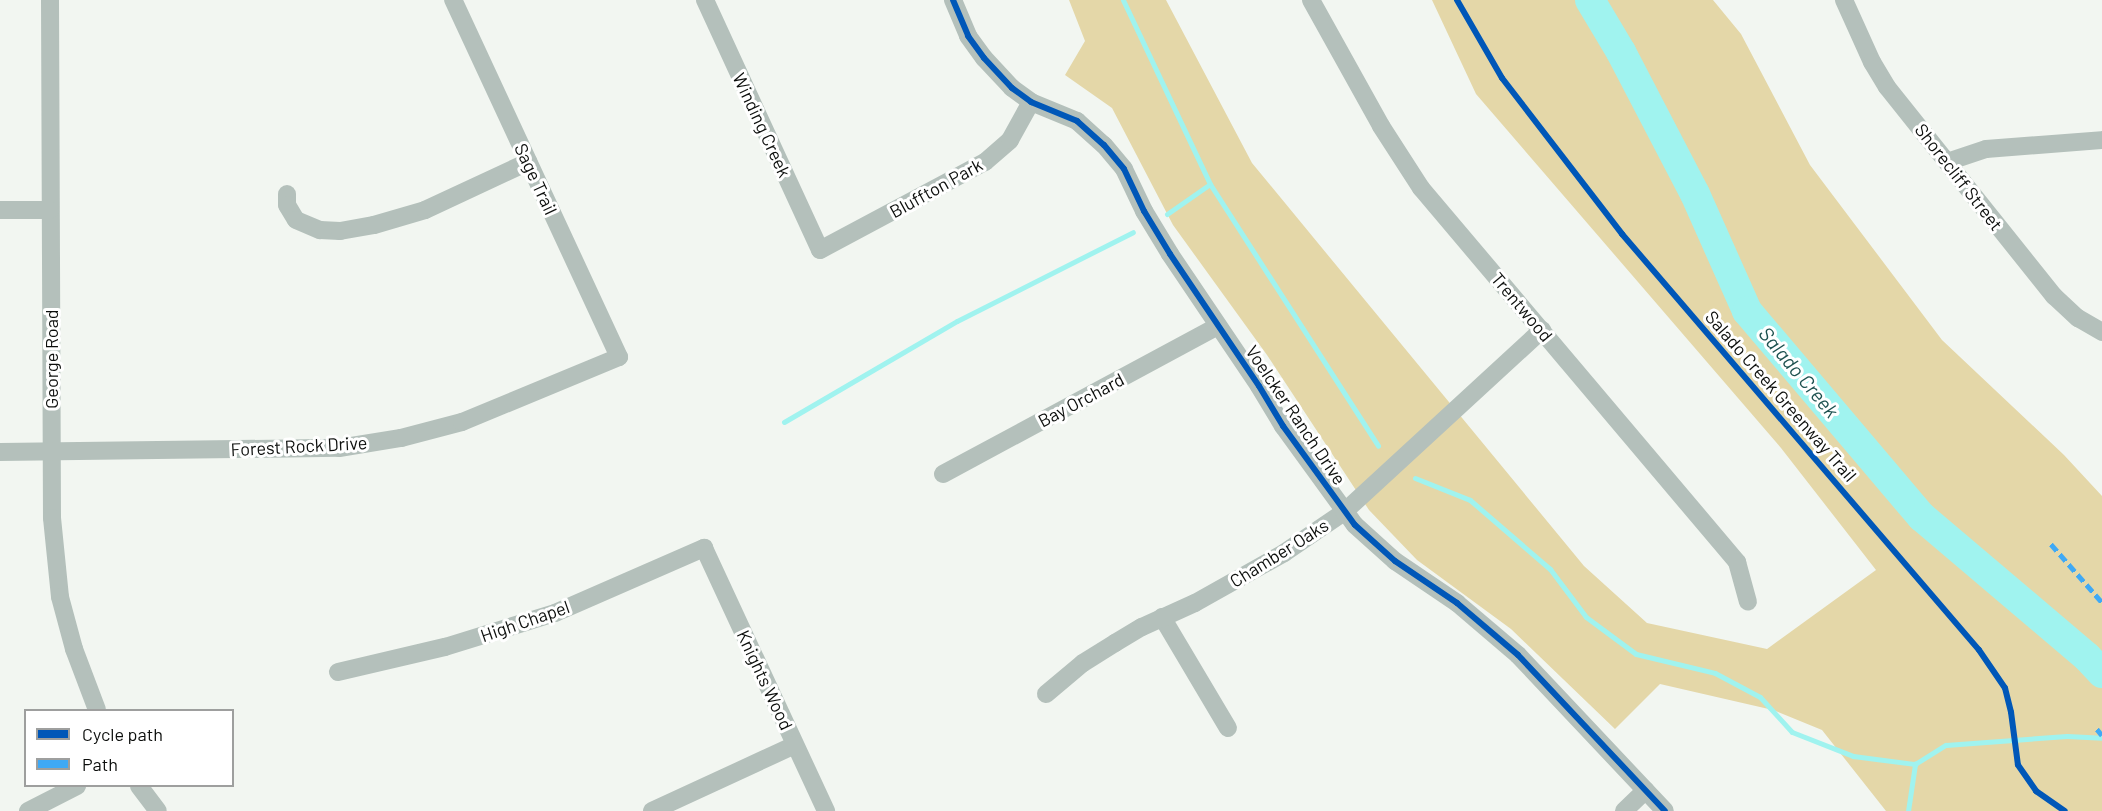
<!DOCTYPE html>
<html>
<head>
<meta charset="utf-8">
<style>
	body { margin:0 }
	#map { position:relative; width:2102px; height:811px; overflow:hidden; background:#f2f6f1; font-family:Barlow,sans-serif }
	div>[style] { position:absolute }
	.forest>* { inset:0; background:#e4d7a8 }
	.stream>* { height:5px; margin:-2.5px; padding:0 2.5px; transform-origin:2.5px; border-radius:2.5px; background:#a0f3ef }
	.river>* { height:30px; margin:-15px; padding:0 15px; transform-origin:15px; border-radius:15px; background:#a0f3ef }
	.street>* { height:18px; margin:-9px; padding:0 9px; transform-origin:9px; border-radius:9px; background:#b4c0bb }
	.quiet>* { height:4.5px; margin-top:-2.25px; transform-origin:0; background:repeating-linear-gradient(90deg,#3fa9f5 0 9px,transparent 0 13.5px) }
	.cycleway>* { height:6px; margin:-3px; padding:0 3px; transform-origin:3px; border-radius:3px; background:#0057b8 }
	span { translate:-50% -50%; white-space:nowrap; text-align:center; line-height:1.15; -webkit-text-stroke:6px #fff; paint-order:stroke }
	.street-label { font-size:18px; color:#0c0e0c }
	.water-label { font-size:20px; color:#1e5250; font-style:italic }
	.legend { position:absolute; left:24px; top:709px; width:210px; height:78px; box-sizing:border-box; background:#fff; border:2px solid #9e9f9e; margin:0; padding:8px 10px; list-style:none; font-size:18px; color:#0c0e0c }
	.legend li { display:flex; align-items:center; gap:12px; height:30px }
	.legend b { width:30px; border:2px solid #9e9f9e }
</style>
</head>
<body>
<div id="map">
	<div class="forest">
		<i style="clip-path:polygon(1069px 0,1166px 0,1252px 163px,1584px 566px,1647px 623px,1767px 649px,1876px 570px,1781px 448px,1476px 94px,1432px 0,1713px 0,1741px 34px,1810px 165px,1942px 340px,2064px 455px,2102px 496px,2102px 811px,1886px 811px,1822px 730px,1773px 710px,1660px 684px,1615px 729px,1511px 629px,1417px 560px,1369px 510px,1267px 355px,1173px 225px,1112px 108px,1065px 75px,1085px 41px)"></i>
	</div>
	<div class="stream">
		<i style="left:1123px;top:0;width:204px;rotate:64.7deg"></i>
		<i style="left:1210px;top:184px;width:311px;rotate:57.3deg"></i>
		<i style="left:1167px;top:214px;width:52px;rotate:-34.9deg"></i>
		<i style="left:784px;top:422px;width:200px;rotate:-30.3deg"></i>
		<i style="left:957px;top:321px;width:197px;rotate:-26.8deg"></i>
		<i style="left:1415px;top:478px;width:59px;rotate:21.8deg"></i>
		<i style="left:1470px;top:500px;width:106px;rotate:40.8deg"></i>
		<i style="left:1550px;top:569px;width:60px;rotate:53.1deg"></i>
		<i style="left:1586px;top:617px;width:62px;rotate:36.5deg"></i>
		<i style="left:1636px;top:654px;width:81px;rotate:13.5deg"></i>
		<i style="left:1715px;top:673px;width:51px;rotate:28.1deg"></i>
		<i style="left:1760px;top:697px;width:47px;rotate:47.6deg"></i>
		<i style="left:1792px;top:732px;width:66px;rotate:21.5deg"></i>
		<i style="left:1853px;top:756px;width:63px;rotate:7.4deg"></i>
		<i style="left:1915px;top:764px;width:36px;rotate:-32deg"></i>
		<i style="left:1946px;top:745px;width:121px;rotate:-4.3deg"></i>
		<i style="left:2067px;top:736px;width:35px;rotate:3deg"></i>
		<i style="left:1908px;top:811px;width:48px;rotate:-81.5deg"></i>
	</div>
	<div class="river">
		<i style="left:1590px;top:0;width:61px;rotate:59.2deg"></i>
		<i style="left:1621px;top:52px;width:160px;rotate:62.5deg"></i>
		<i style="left:1695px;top:194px;width:128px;rotate:66deg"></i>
		<i style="left:1747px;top:311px;width:270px;rotate:49.7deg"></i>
		<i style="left:1922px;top:517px;width:216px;rotate:40.3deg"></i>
		<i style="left:2087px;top:657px;width:22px;rotate:47deg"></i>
	</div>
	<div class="street">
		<i style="left:50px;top:0;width:518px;rotate:89.78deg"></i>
		<i style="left:52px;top:518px;width:79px;rotate:84.2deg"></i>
		<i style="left:60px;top:597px;width:54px;rotate:74.9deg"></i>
		<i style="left:74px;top:649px;width:65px;rotate:69.3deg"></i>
		<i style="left:705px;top:0;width:275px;rotate:65.3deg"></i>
		<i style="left:820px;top:250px;width:187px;rotate:-28.1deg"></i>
		<i style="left:985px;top:162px;width:33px;rotate:-41deg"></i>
		<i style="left:1010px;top:140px;width:43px;rotate:-61.1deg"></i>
		<i style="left:953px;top:0;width:39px;rotate:67deg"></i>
		<i style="left:968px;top:36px;width:27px;rotate:54deg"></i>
		<i style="left:984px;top:58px;width:41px;rotate:47deg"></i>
		<i style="left:1012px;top:88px;width:24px;rotate:36deg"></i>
		<i style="left:1031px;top:102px;width:50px;rotate:22.4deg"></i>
		<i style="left:1077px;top:121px;width:36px;rotate:42deg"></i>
		<i style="left:1104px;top:145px;width:31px;rotate:50deg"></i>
		<i style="left:1124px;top:169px;width:47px;rotate:64.5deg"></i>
		<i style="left:1144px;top:211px;width:50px;rotate:58.8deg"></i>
		<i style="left:1170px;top:254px;width:159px;rotate:56deg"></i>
		<i style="left:1259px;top:386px;width:47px;rotate:59deg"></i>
		<i style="left:1283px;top:426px;width:122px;rotate:54deg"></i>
		<i style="left:1355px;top:525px;width:54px;rotate:42deg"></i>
		<i style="left:1395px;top:561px;width:75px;rotate:34.1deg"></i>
		<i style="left:1457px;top:603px;width:80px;rotate:40.4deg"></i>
		<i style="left:1518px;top:655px;width:214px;rotate:46.7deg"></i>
		<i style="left:1311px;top:0;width:144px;rotate:60.9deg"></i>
		<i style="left:1381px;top:126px;width:74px;rotate:57.2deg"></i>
		<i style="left:1421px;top:188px;width:490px;rotate:49.8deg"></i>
		<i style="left:1737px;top:562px;width:41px;rotate:74.6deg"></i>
		<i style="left:1844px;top:0;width:68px;rotate:65.7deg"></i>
		<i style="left:1872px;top:62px;width:29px;rotate:59deg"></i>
		<i style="left:1887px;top:87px;width:268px;rotate:51.4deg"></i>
		<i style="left:2054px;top:296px;width:33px;rotate:43deg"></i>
		<i style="left:2078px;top:318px;width:28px;rotate:30deg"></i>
		<i style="left:1947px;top:162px;width:41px;rotate:-18.4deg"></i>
		<i style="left:1986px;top:149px;width:116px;rotate:-4.4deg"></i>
		<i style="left:287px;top:194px;width:11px;rotate:90deg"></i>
		<i style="left:287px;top:205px;width:17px;rotate:59deg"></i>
		<i style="left:296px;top:220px;width:26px;rotate:23deg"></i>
		<i style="left:320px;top:230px;width:20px;rotate:3deg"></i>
		<i style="left:340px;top:231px;width:35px;rotate:-10deg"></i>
		<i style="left:374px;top:225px;width:53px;rotate:-16.4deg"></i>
		<i style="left:425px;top:210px;width:114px;rotate:-25deg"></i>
		<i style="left:0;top:210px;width:50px"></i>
		<i style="left:0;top:452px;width:339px;rotate:-0.7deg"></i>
		<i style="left:339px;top:448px;width:63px;rotate:-9.2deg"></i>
		<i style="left:401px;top:438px;width:63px;rotate:-14.7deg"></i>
		<i style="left:462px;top:422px;width:170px;rotate:-22.5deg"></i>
		<i style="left:619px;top:357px;width:394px;rotate:-114.9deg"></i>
		<i style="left:943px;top:474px;width:312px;rotate:-28.3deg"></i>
		<i style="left:1162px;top:617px;width:129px;rotate:59.3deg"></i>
		<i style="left:338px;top:672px;width:110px;rotate:-13.2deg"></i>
		<i style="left:445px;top:647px;width:115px;rotate:-17.2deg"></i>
		<i style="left:555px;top:613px;width:163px;rotate:-23.6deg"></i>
		<i style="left:704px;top:548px;width:290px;rotate:65.1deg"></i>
		<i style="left:1046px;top:694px;width:48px;rotate:-40deg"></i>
		<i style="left:1083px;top:663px;width:38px;rotate:-32deg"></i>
		<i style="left:1115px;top:643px;width:31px;rotate:-31deg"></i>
		<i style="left:1142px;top:627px;width:58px;rotate:-24.4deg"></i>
		<i style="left:1195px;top:603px;width:102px;rotate:-29.3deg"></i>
		<i style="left:1284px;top:553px;width:73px;rotate:-34.3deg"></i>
		<i style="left:1344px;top:512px;width:269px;rotate:-42.6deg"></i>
		<i style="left:139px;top:786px;width:31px;rotate:53deg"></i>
		<i style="left:28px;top:811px;width:55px;rotate:-27deg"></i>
		<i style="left:652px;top:811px;width:157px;rotate:-24.8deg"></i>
		<i style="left:1624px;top:811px;width:30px;rotate:-44deg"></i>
	</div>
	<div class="quiet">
		<i style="left:2051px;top:544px;width:77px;rotate:48.7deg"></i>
		<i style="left:2097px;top:729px;width:8px;rotate:50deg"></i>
	</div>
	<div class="cycleway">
		<i style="left:953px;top:0;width:39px;rotate:67deg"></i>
		<i style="left:968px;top:36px;width:27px;rotate:54deg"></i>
		<i style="left:984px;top:58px;width:41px;rotate:47deg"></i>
		<i style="left:1012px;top:88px;width:24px;rotate:36deg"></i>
		<i style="left:1031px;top:102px;width:50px;rotate:22.4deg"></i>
		<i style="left:1077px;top:121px;width:36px;rotate:42deg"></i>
		<i style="left:1104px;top:145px;width:31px;rotate:50deg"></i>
		<i style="left:1124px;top:169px;width:47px;rotate:64.5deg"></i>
		<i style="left:1144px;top:211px;width:50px;rotate:58.8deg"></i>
		<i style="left:1170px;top:254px;width:159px;rotate:56deg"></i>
		<i style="left:1259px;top:386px;width:47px;rotate:59deg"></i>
		<i style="left:1283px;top:426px;width:122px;rotate:54deg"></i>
		<i style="left:1355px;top:525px;width:54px;rotate:42deg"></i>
		<i style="left:1395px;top:561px;width:75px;rotate:34.1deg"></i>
		<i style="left:1457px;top:603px;width:80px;rotate:40.4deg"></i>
		<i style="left:1518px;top:655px;width:214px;rotate:46.7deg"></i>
		<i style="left:1457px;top:0;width:90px;rotate:60deg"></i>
		<i style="left:1502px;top:78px;width:197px;rotate:52.4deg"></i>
		<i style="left:1622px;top:234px;width:548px;rotate:49.36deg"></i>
		<i style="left:1979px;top:650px;width:46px;rotate:55.6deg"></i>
		<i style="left:2005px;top:688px;width:25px;rotate:76deg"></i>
		<i style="left:2011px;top:712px;width:53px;rotate:82.5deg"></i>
		<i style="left:2018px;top:765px;width:32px;rotate:55deg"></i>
		<i style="left:2036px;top:791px;width:35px;rotate:35deg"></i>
	</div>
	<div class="street-label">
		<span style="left:762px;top:125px;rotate:65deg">Winding Creek</span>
		<span style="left:1959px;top:177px;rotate:52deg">Shorecliff Street</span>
		<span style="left:536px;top:179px;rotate:65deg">Sage Trail</span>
		<span style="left:936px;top:188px;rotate:-29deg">Bluffton Park</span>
		<span style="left:1522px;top:307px;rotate:50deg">Trentwood</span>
		<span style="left:51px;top:359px;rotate:-90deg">George Road</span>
		<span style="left:1781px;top:396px;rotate:49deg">Salado Creek Greenway Trail</span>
		<span style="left:1081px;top:400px;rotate:-28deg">Bay Orchard</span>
		<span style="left:1296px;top:415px;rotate:56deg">Voelcker Ranch Drive</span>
		<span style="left:299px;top:446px;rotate:-3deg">Forest Rock Drive</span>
		<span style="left:1279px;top:553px;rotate:-32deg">Chamber Oaks</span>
		<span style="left:525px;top:621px;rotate:-19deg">High Chapel</span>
		<span style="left:765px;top:680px;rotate:65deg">Knights Wood</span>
	</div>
	<div class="water-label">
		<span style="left:1799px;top:372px;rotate:50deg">Salado Creek</span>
	</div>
	<ul class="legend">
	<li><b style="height:8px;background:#0057b8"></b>Cycle path</li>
	<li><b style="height:8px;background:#3fa9f5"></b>Path</li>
	</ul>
</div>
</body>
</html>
